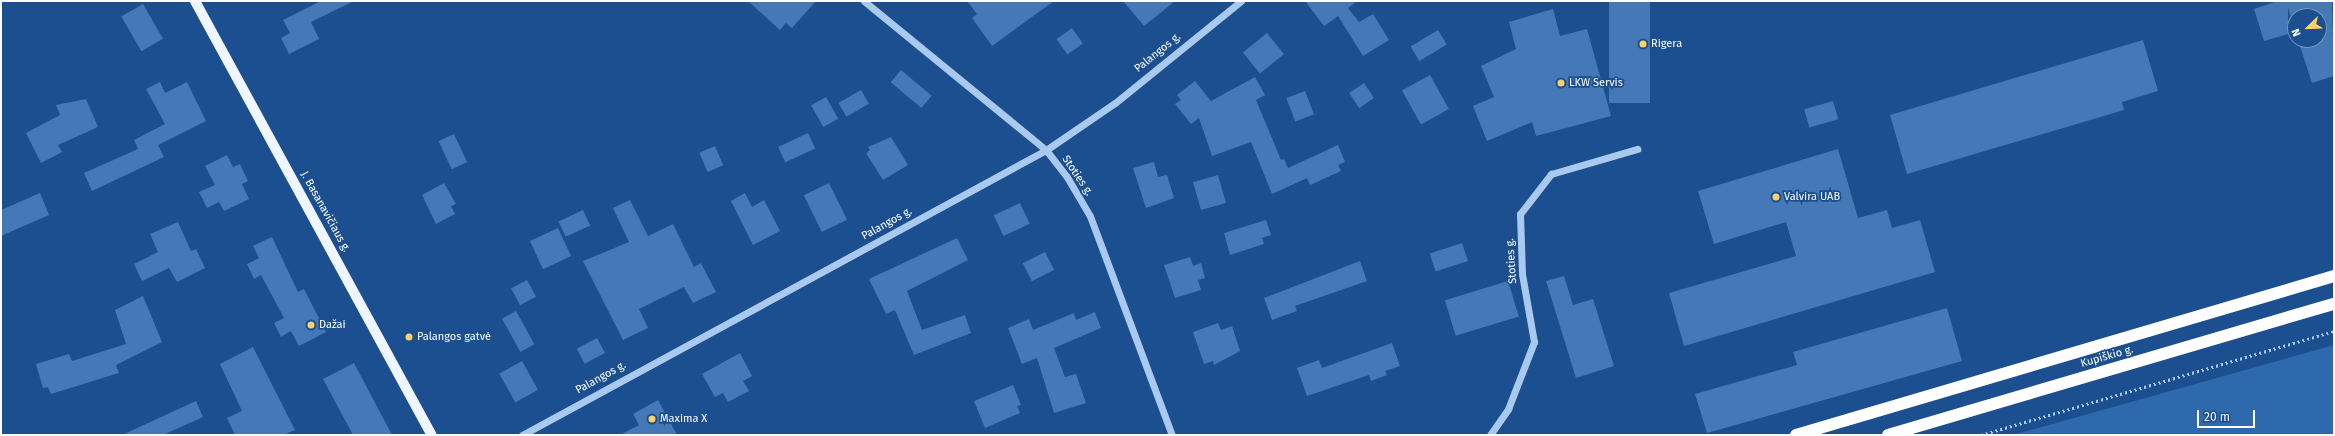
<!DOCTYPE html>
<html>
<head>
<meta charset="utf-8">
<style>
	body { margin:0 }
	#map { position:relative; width:2335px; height:436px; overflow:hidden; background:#1b4f8f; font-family:"Fira Sans",sans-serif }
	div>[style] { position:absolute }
	.green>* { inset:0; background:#2e69ad }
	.building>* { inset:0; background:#4478b7; transform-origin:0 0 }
	.path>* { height:2.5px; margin-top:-1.25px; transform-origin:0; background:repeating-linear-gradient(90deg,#a9c9ee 0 2px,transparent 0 5px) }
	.minor>* { height:7px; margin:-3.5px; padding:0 3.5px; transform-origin:3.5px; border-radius:3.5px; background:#a9c9ee }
	.major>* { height:10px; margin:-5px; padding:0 5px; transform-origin:5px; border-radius:5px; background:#f0f6ff }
	.highway>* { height:12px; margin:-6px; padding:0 6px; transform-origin:6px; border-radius:6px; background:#fff }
	.dots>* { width:11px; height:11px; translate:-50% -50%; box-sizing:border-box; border:2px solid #1b4f8f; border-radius:50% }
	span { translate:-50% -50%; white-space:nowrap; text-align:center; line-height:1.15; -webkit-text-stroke:3.5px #1b4f8f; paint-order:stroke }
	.poi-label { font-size:11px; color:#fff }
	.left { translate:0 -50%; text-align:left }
	.street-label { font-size:11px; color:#fff }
	.frame { position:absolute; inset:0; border:2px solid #fff; pointer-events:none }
	.north { position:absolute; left:2287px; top:8px; width:40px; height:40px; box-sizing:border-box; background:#1b4f8f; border:1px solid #7695bc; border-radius:50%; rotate:247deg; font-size:11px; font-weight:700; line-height:16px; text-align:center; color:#fff }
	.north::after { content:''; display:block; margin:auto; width:14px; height:18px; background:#ffd166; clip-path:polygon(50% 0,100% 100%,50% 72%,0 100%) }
	.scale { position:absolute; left:2197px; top:410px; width:58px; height:18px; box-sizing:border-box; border:2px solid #fff; border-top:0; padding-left:5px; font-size:12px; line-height:14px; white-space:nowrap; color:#fff; -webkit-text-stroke:3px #1b4f8f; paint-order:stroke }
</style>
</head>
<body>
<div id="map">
	<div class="green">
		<i style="clip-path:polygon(2334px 345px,2334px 435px,2013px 435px)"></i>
	</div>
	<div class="building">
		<i style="clip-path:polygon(321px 1px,354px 1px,311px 22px,319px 39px,289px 54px,281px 38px,290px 33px,283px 20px)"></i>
		<i style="clip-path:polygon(748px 1px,816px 1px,792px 28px,786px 23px,780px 30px)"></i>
		<i style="clip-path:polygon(967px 1px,1054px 1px,992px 46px,972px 18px,977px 14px)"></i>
		<i style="clip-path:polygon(1123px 1px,1175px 1px,1144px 26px)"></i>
		<i style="clip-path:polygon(1305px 1px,1357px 1px,1348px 8px,1359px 22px,1373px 14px,1389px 40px,1363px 56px,1338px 16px,1324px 26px)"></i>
		<i style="left:1609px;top:1px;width:41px;height:102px"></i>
		<i style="clip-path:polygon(2278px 1px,2332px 1px,2334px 76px,2312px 83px,2298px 40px,2319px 40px,2319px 16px,2295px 16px,2295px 31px,2288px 8px,2288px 34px,2264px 41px,2254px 9px)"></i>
		<i style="left:143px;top:4px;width:40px;height:25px;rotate:60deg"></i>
		<i style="clip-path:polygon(1553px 9px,1560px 36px,1587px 29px,1611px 116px,1536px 136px,1532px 122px,1487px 141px,1473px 106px,1494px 97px,1481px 66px,1516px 49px,1509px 22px)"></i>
		<i style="left:1072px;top:28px;width:19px;height:19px;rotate:55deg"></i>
		<i style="left:1438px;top:30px;width:17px;height:32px;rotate:59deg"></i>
		<i style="left:1267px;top:33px;width:27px;height:31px;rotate:51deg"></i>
		<i style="clip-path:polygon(2143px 40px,2158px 91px,2122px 102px,2124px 110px,1907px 174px,1890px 115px)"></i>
		<i style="left:901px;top:70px;width:40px;height:16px;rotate:40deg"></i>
		<i style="left:1430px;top:75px;width:39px;height:32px;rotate:61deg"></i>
		<i style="clip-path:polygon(1255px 77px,1265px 95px,1256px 100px,1281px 160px,1284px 159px,1288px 168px,1338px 145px,1345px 162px,1338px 165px,1341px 171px,1310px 185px,1307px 178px,1272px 194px,1251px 142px,1212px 156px,1199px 118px,1191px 124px,1175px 104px,1181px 100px,1177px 95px,1195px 81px,1211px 101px)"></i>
		<i style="clip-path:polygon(160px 82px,165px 93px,187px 82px,206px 121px,158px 145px,164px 157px,92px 191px,84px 173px,138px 149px,134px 140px,165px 124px,146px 89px)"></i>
		<i style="left:1364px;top:83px;width:18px;height:18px;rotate:56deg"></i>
		<i style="left:861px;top:90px;width:16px;height:26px;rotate:60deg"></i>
		<i style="left:1305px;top:91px;width:25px;height:20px;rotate:69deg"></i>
		<i style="left:826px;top:97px;width:25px;height:17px;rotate:61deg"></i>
		<i style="clip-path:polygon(86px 99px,98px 127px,58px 145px,62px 152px,41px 163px,26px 133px,60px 115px,56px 105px)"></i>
		<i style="left:1833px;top:101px;width:19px;height:30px;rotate:74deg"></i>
		<i style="left:808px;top:133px;width:17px;height:33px;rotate:65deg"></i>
		<i style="left:454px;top:134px;width:31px;height:17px;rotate:65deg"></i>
		<i style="clip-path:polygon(891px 137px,908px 165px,883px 180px,866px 153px,870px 150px,868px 147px)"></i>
		<i style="left:715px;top:146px;width:21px;height:17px;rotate:67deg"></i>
		<i style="clip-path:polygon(1838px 149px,1858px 218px,1887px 210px,1892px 228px,1920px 220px,1935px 272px,1684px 346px,1669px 293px,1796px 256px,1786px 222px,1714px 244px,1698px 191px)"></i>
		<i style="clip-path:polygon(227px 155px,233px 167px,240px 164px,248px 181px,242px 184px,249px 199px,224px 211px,219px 202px,207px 208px,199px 192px,215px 185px,205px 166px)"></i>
		<i style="clip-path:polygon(1154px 162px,1158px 177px,1167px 175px,1174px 198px,1146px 208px,1133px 168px)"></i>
		<i style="left:1218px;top:175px;width:29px;height:26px;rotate:74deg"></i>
		<i style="clip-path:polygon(444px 183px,456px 204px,451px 206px,455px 214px,436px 224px,422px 195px)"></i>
		<i style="left:829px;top:183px;width:41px;height:28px;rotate:64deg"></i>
		<i style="clip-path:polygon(40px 193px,49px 215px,1px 236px,1px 210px)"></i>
		<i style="clip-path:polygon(745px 193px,752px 207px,764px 200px,780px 231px,753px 245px,731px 201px)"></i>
		<i style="clip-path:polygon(630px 200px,648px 236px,673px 224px,694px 267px,701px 263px,716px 292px,693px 303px,684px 287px,639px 309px,648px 328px,623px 340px,583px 261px,629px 242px,613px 208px)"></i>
		<i style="left:1020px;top:203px;width:23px;height:29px;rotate:65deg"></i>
		<i style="left:583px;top:210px;width:17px;height:27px;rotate:65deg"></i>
		<i style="clip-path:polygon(1266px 220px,1271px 235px,1262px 238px,1264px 244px,1230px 255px,1224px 233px)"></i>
		<i style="clip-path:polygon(178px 222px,191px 251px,196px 249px,205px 268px,177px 282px,169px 268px,142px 281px,134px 264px,158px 252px,150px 234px)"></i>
		<i style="left:558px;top:228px;width:31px;height:31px;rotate:65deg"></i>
		<i style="clip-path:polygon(272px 237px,298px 292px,304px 289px,326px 332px,299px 346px,291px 331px,281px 337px,274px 323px,284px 318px,261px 275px,254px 279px,247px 264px,259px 258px,253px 246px)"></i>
		<i style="clip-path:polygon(957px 238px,968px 260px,907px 291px,922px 330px,965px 315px,971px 333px,914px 355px,895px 310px,886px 314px,869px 279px)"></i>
		<i style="left:1462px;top:243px;width:19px;height:34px;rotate:72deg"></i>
		<i style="left:1045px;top:252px;width:20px;height:25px;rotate:63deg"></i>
		<i style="clip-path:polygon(1190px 257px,1193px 266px,1201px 263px,1205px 278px,1198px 280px,1201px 290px,1175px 298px,1164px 265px)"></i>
		<i style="clip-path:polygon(1360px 261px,1367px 281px,1295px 306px,1297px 311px,1272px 320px,1264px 298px)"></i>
		<i style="clip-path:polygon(1564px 276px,1573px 305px,1593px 299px,1614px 366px,1576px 378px,1546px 281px)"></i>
		<i style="left:527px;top:280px;width:19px;height:18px;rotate:62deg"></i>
		<i style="left:1508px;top:281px;width:37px;height:66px;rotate:73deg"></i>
		<i style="clip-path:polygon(143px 296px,162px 342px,116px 365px,119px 373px,51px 394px,48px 387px,43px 388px,36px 364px,69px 354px,72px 361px,126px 344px,115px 310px)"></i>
		<i style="clip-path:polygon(1947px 308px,1962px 361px,1707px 433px,1695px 394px,1797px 365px,1793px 352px)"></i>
		<i style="left:516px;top:311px;width:38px;height:16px;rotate:61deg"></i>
		<i style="clip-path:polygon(1095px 312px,1101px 328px,1054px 348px,1065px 377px,1076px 374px,1086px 403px,1054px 413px,1037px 358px,1022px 364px,1008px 328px,1029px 319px,1033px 330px,1074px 313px,1076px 320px)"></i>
		<i style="clip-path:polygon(1218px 323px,1221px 330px,1232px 326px,1240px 351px,1214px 365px,1213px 361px,1204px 364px,1193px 332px)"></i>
		<i style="left:597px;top:338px;width:17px;height:23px;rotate:62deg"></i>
		<i style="clip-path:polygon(1392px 343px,1400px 366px,1385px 371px,1387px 375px,1371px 381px,1369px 375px,1307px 396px,1297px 368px,1319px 360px,1322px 368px)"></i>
		<i style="clip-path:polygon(253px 347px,295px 430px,283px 435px,235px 435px,227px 418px,242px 411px,220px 364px)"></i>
		<i style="clip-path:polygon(740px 353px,752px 376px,743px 381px,749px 391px,728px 402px,723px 393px,715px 397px,702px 374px)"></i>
		<i style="left:522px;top:361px;width:33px;height:26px;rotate:61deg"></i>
		<i style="clip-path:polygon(354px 363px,392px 435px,353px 435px,323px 379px)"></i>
		<i style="clip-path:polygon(1013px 385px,1021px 405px,1017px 406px,1020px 413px,985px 428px,974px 401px)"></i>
		<i style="clip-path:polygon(658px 400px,677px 435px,620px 435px,639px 425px,633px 414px)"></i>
		<i style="clip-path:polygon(196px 401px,203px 417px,163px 435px,122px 435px)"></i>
	</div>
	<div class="path">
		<i style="left:1981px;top:435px;width:368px;rotate:-16.4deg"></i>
	</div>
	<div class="minor">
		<i style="left:864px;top:1px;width:235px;rotate:39.3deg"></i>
		<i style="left:1046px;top:150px;width:34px;rotate:52deg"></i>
		<i style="left:1067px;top:177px;width:45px;rotate:59.5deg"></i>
		<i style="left:1090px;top:216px;width:234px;rotate:69.5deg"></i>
		<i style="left:522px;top:435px;width:596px;rotate:-28.54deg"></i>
		<i style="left:1046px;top:150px;width:83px;rotate:-34.3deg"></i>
		<i style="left:1115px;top:103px;width:162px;rotate:-39deg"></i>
		<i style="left:1490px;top:435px;width:32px;rotate:-55deg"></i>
		<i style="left:1508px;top:409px;width:72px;rotate:-68.8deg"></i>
		<i style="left:1534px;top:342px;width:69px;rotate:-100deg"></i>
		<i style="left:1522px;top:274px;width:60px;rotate:-91.9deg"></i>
		<i style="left:1520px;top:214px;width:51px;rotate:-52.2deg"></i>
		<i style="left:1551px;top:174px;width:90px;rotate:-16.2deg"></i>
	</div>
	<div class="major">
		<i style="left:195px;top:1px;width:494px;rotate:61.4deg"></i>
	</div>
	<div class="highway">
		<i style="left:1796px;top:435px;width:561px;rotate:-16.46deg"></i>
		<i style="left:1888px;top:435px;width:465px;rotate:-16.4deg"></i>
	</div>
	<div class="dots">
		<i style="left:1643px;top:44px;background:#ffd166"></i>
		<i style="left:1561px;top:83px;background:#ffd166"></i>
		<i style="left:1776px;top:197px;background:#ffd166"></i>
		<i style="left:311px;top:325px;background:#ffd166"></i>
		<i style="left:409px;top:337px;background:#ffd166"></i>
		<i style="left:652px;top:419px;background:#ffd166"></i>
	</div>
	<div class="poi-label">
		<span class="left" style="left:1651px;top:44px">Rigera</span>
		<span class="left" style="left:1569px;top:83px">LKW Servis</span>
		<span class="left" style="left:1784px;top:197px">Valvira UAB</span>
		<span class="left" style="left:319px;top:325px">Dažai</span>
		<span class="left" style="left:417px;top:337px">Palangos gatvė</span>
		<span class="left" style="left:660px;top:419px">Maxima X</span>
	</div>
	<div class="street-label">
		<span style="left:1158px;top:53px;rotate:-39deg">Palangos g.</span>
		<span style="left:1077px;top:176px;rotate:56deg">Stoties g.</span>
		<span style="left:325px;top:212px;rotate:61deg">J. Basanavičiaus g.</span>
		<span style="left:887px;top:224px;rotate:-29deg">Palangos g.</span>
		<span style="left:1512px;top:261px;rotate:-94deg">Stoties g.</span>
		<span style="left:2107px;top:357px;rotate:-16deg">Kupiškio g.</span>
		<span style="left:601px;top:378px;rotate:-29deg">Palangos g.</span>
	</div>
	<div class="frame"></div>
	<div class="north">N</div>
	<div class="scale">20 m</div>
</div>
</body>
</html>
